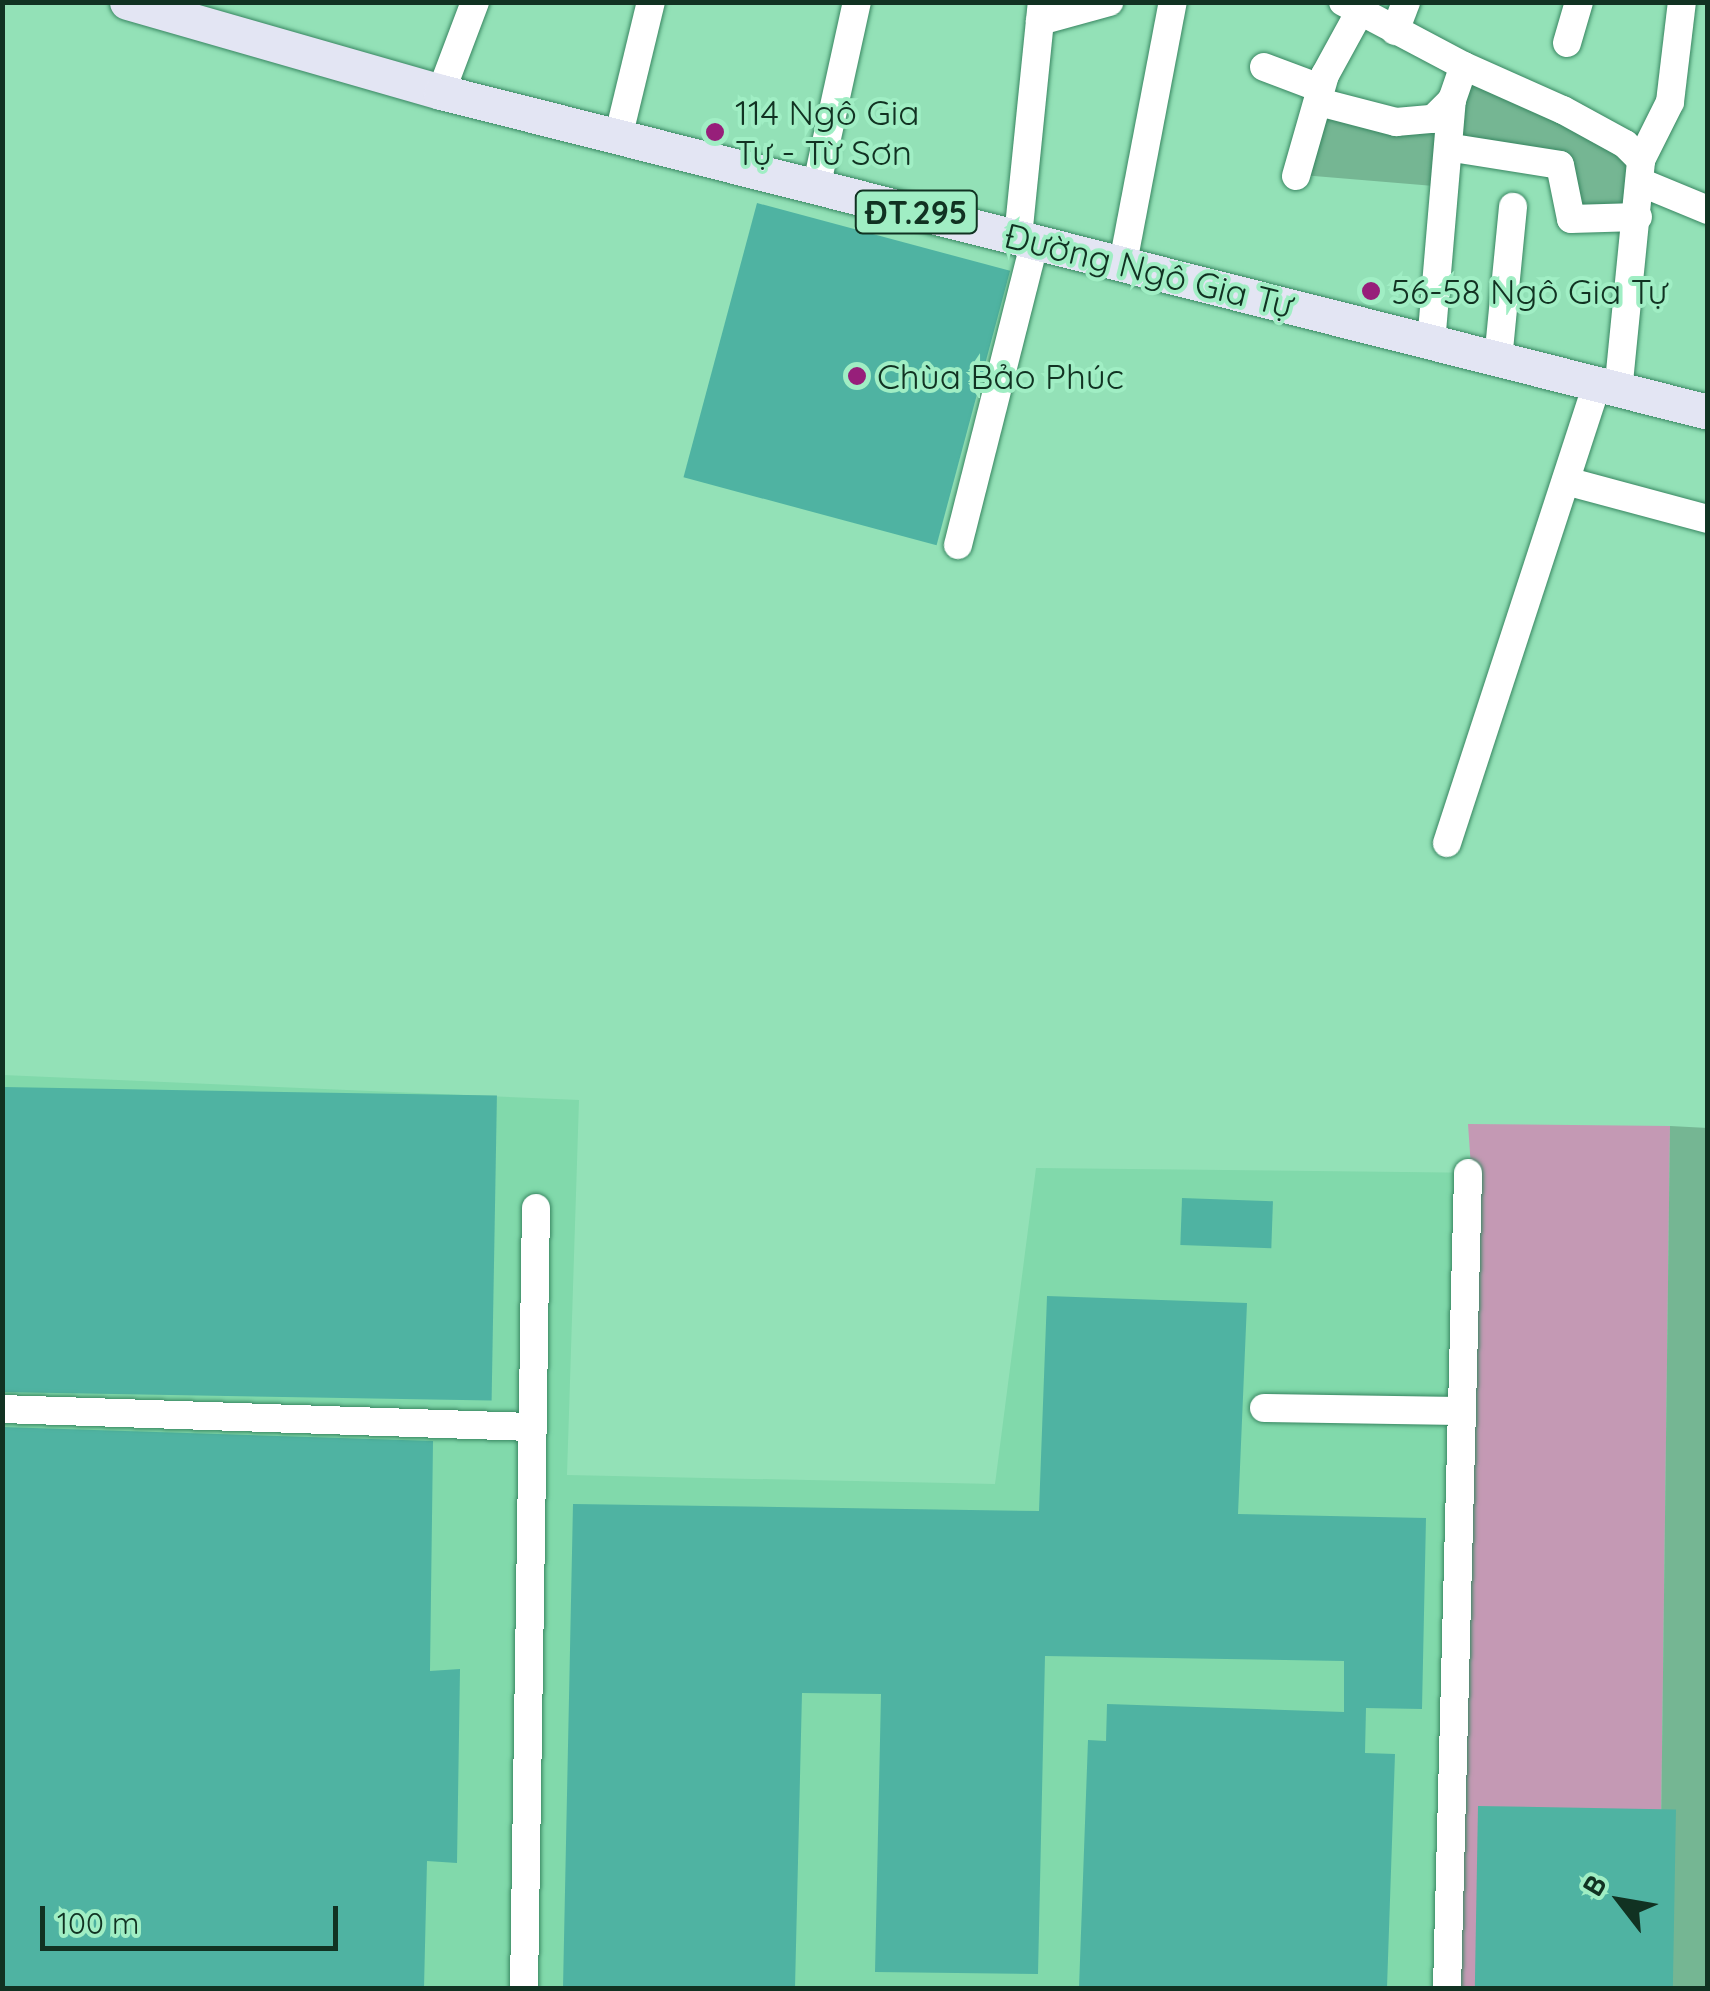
<!DOCTYPE html>
<html>
<head>
<meta charset="utf-8">
<style>
	body { margin:0 }
	#map { position:relative; width:1710px; height:1991px; overflow:hidden; background:#93e1b7; font-family:Quicksand,sans-serif }
	div>[style] { position:absolute }
	.built>* { inset:0; background:#81d9ab }
	.green>* { inset:0; background:#c499b4 }
	.water>* { inset:0; background:#75b693 }
	.building>* { inset:0; background:#4fb3a2; transform-origin:0 0 }
	.roads { filter:drop-shadow(0 0 2px #388661) drop-shadow(0 0 2px #388661) }
	.minor>* { height:28px; margin:-14px; padding:0 14px; transform-origin:14px; border-radius:14px; background:#fff }
	.major>* { height:35px; margin:-17.5px; padding:0 17.5px; transform-origin:17.5px; border-radius:17.5px; background:#e3e5f3 }
	.dots>* { width:28px; height:28px; translate:-50% -50%; box-sizing:border-box; border:5px solid #a0eec4; border-radius:50% }
	span { translate:-50% -50%; white-space:nowrap; text-align:center; line-height:1.15; -webkit-text-stroke:8px #a0eec4; paint-order:stroke }
	.shield-label span { padding:2px 8px; background:#a0eec4; border:2px solid; border-radius:8px; -webkit-text-stroke-width:0 }
	.shield-label { font-size:32px; color:#113222; font-weight:700 }
	.poi-label { font-size:35px; color:#113222 }
	.left { translate:0 -50%; text-align:left }
	.street-label { font-size:35px; color:#113222 }
	.frame { position:absolute; inset:0; border:5px solid #113222; pointer-events:none }
	.north { position:absolute; left:1570px; top:1851px; width:100px; height:100px; -webkit-text-stroke:8px #a0eec4; paint-order:stroke; rotate:301deg; font-size:28px; font-weight:700; line-height:40px; text-align:center; color:#113222 }
	.north::after { content:''; display:block; margin:auto; width:35px; height:45px; background:#113222; clip-path:polygon(50% 0,100% 100%,50% 72%,0 100%) }
	.scale { position:absolute; left:40px; top:1906px; width:298px; height:45px; box-sizing:border-box; border:5px solid #113222; border-top:0; padding-left:12px; font-size:30px; line-height:35px; white-space:nowrap; color:#113222; -webkit-text-stroke:8px #a0eec4; paint-order:stroke }
</style>
</head>
<body>
<div id="map">
	<div class="built">
		<i style="clip-path:polygon(3px 1075px,579px 1100px,567px 1475px,995px 1484px,1036px 1168px,1492px 1173px,1469px 1988px,3px 1988px)"></i>
	</div>
	<div class="green">
		<i style="clip-path:polygon(1468px 1124px,1670px 1126px,1659px 1988px,1456px 1988px,1477px 1255px)"></i>
	</div>
	<div class="water">
		<i style="clip-path:polygon(1473px 82px,1628px 157px,1630px 209px,1580px 215px,1565px 160px,1457px 144px,1463px 100px)"></i>
		<i style="clip-path:polygon(1321px 112px,1446px 118px,1446px 187px,1302px 175px)"></i>
		<i style="clip-path:polygon(1670px 1126px,1708px 1128px,1708px 1988px,1659px 1988px)"></i>
	</div>
	<div class="building">
		<i style="left:757px;top:203px;width:262px;height:284px;rotate:15deg"></i>
		<i style="left:3px;top:1087px;width:494px;height:305px;rotate:1deg"></i>
		<i style="left:1182px;top:1198px;width:91px;height:47px;rotate:2deg"></i>
		<i style="clip-path:polygon(1047px 1296px,1247px 1303px,1238px 1514px,1426px 1518px,1422px 1709px,1366px 1708px,1365px 1753px,1395px 1754px,1387px 1988px,1079px 1988px,1088px 1740px,1106px 1741px,1107px 1704px,1344px 1712px,1344px 1661px,1045px 1656px,1038px 1974px,875px 1972px,881px 1694px,802px 1693px,795px 1988px,563px 1988px,573px 1504px,1039px 1511px)"></i>
		<i style="clip-path:polygon(2px 1427px,433px 1441px,430px 1671px,460px 1669px,457px 1863px,427px 1861px,424px 1988px,2px 1988px)"></i>
		<i style="left:1478px;top:1806px;width:198px;height:182px;rotate:1deg"></i>
	</div>
	<div class="roads">
		<div class="minor">
			<i style="left:1040px;top:21px;width:72px;rotate:-15.4deg"></i>
			<i style="left:1395px;top:31px;width:31px;rotate:-69deg"></i>
			<i style="left:1567px;top:43px;width:43px;rotate:-73.7deg"></i>
			<i style="left:1464px;top:66px;width:108px;rotate:24deg"></i>
			<i style="left:1563px;top:110px;width:71px;rotate:28.7deg"></i>
			<i style="left:1625px;top:144px;width:23px;rotate:45deg"></i>
			<i style="left:1264px;top:67px;width:60px;rotate:20.6deg"></i>
			<i style="left:441px;top:92px;width:96px;rotate:-69.3deg"></i>
			<i style="left:1319px;top:102px;width:80px;rotate:14.6deg"></i>
			<i style="left:1396px;top:122px;width:37px;rotate:-5deg"></i>
			<i style="left:1433px;top:119px;width:27px;rotate:-45deg"></i>
			<i style="left:1452px;top:100px;width:36px;rotate:-71deg"></i>
			<i style="left:1464px;top:66px;width:137px;rotate:-152.1deg"></i>
			<i style="left:618px;top:138px;width:140px;rotate:-76.4deg"></i>
			<i style="left:1453px;top:148px;width:108px;rotate:9deg"></i>
			<i style="left:1560px;top:165px;width:55px;rotate:78.5deg"></i>
			<i style="left:1571px;top:219px;width:67px;rotate:-1.7deg"></i>
			<i style="left:1641px;top:160px;width:65px;rotate:-63.4deg"></i>
			<i style="left:1670px;top:102px;width:101px;rotate:-83.2deg"></i>
			<i style="left:1296px;top:176px;width:105px;rotate:-74deg"></i>
			<i style="left:1325px;top:75px;width:71px;rotate:-61.3deg"></i>
			<i style="left:1640px;top:182px;width:74px;rotate:22.4deg"></i>
			<i style="left:816px;top:188px;width:190px;rotate:-77.6deg"></i>
			<i style="left:1018px;top:237px;width:236px;rotate:-84.2deg"></i>
			<i style="left:1123px;top:263px;width:266px;rotate:-79.2deg"></i>
			<i style="left:1431px;top:343px;width:244px;rotate:-85.1deg"></i>
			<i style="left:1498px;top:360px;width:154px;rotate:-84.4deg"></i>
			<i style="left:1618px;top:392px;width:233px;rotate:-84.3deg"></i>
			<i style="left:1566px;top:481px;width:147px;rotate:15deg"></i>
			<i style="left:958px;top:545px;width:314px;rotate:-75.8deg"></i>
			<i style="left:1447px;top:843px;width:481px;rotate:-71.9deg"></i>
			<i style="left:1264px;top:1408px;width:197px;rotate:0.9deg"></i>
			<i style="left:2px;top:1409px;width:529px;rotate:1.95deg"></i>
			<i style="left:524px;top:1988px;width:780px;rotate:-89.12deg"></i>
			<i style="left:1447px;top:1988px;width:815px;rotate:-88.52deg"></i>
		</div>
		<div class="major">
			<i style="left:127px;top:2px;width:327px;rotate:16deg"></i>
			<i style="left:441px;top:92px;width:1307px;rotate:14.17deg"></i>
		</div>
	</div>
	<div class="dots">
		<i style="left:715px;top:132px;background:#971f7a"></i>
		<i style="left:1371px;top:291px;background:#971f7a"></i>
		<i style="left:857px;top:376px;background:#971f7a"></i>
	</div>
	<div class="shield-label">
		<span style="left:916px;top:212px">ĐT.295</span>
	</div>
	<div class="poi-label">
		<span class="left" style="left:735px;top:132px">114 Ngô Gia<br>Tự - Từ Sơn</span>
		<span class="left" style="left:1391px;top:291px">56-58 Ngô Gia Tự</span>
		<span class="left" style="left:877px;top:376px">Chùa Bảo Phúc</span>
	</div>
	<div class="street-label">
		<span style="left:1149px;top:270px;rotate:14deg">Đường Ngô Gia Tự</span>
	</div>
	<div class="frame"></div>
	<div class="north">B</div>
	<div class="scale">100 m</div>
</div>
</body>
</html>
